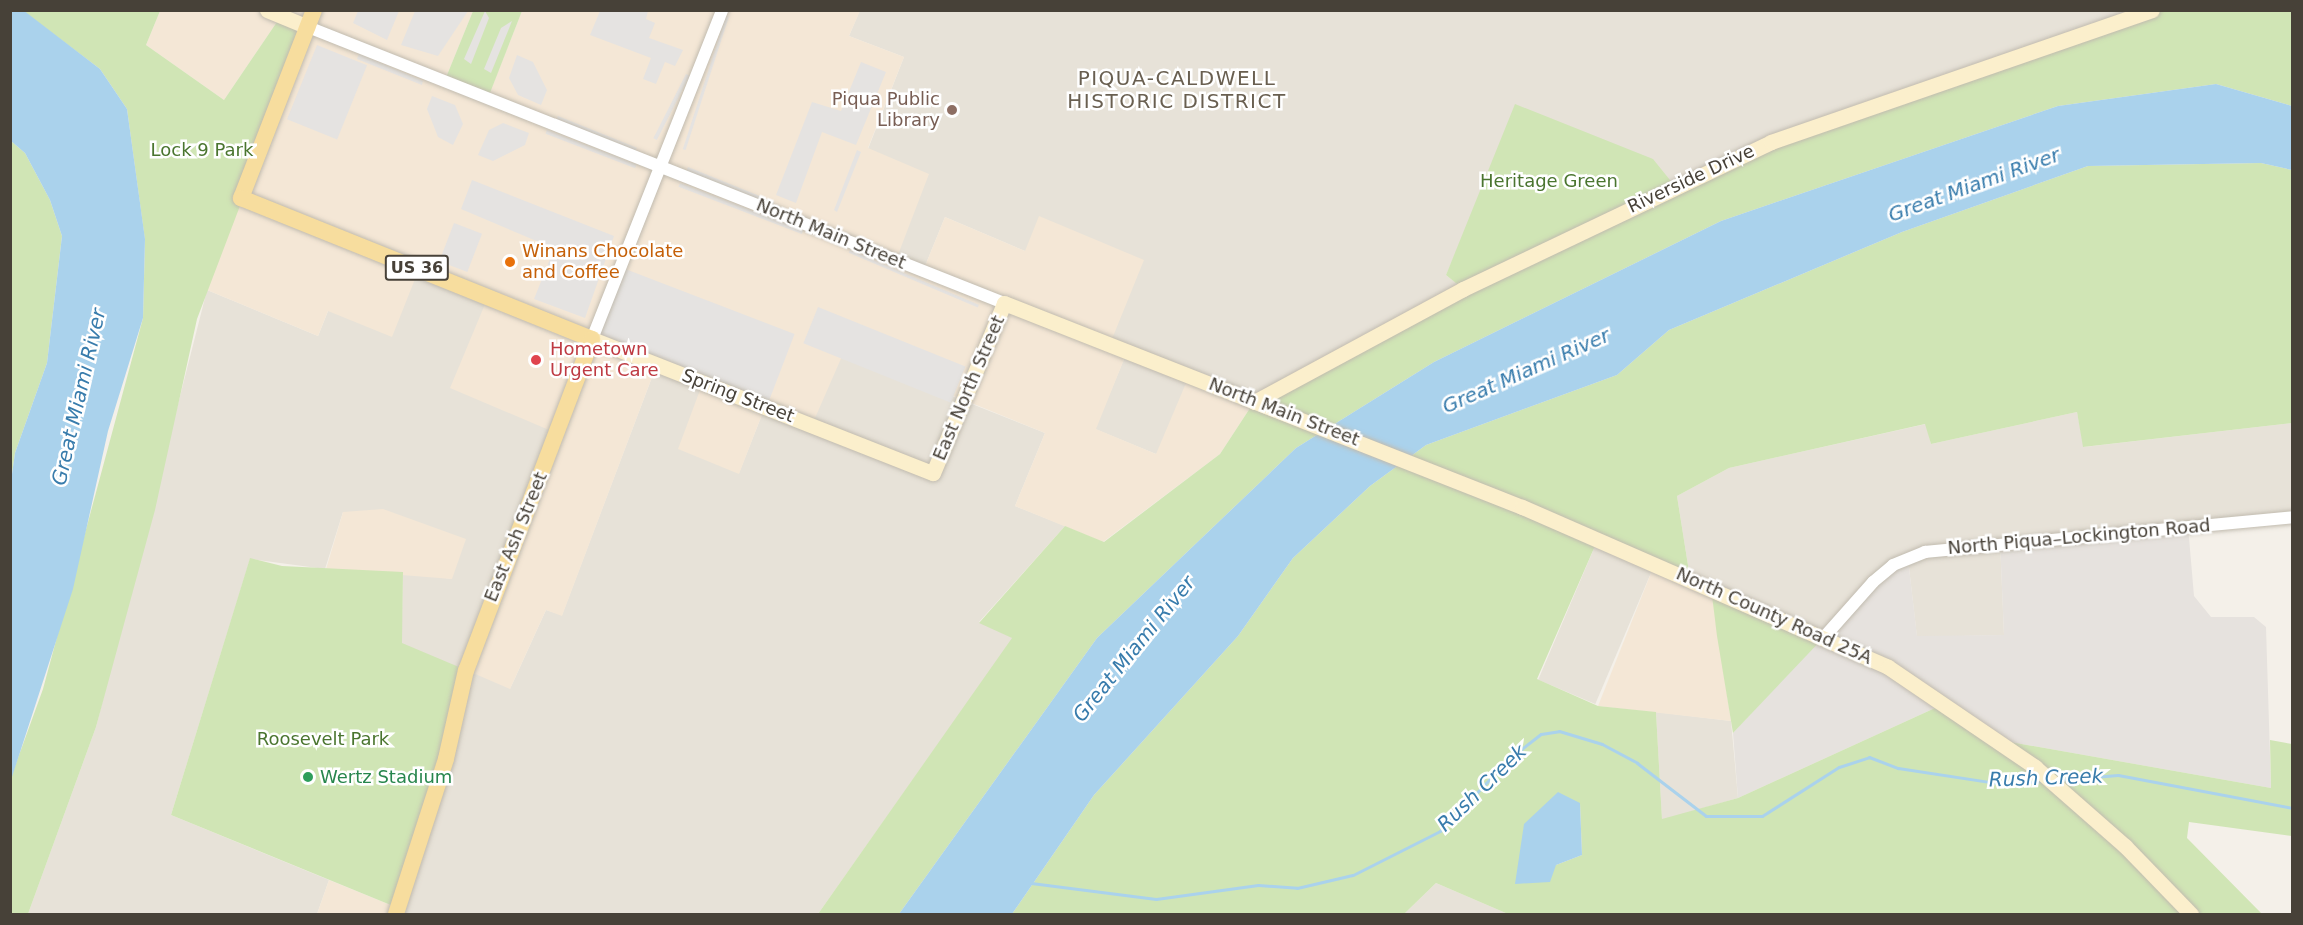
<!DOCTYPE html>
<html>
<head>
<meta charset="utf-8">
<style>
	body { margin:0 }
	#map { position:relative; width:2303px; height:925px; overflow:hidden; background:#f4f0e9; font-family:"DejaVu Sans",sans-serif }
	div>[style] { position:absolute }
	.residential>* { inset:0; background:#e7e2d8; transform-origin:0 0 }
	.commercial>* { inset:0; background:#f4e7d6 }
	.industrial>* { inset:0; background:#e6e2de }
	.green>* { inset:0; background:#d0e5b5 }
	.parking>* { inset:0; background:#e5e3e1; transform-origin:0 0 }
	.water>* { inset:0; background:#aad2ec }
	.stream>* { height:3px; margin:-1.5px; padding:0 1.5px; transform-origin:1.5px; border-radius:1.5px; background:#aad2ec }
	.roads { filter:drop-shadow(0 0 2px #c1bbaf) drop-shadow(0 0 2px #c1bbaf) }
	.tertiary>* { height:12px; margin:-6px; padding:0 6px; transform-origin:6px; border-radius:6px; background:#fff }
	.secondary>* { height:15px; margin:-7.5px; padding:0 7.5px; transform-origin:7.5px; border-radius:7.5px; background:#fbefcc }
	.primary>* { height:16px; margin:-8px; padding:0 8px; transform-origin:8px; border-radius:8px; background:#f7dd9e }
	.dots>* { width:16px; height:16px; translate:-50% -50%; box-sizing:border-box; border:3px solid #fff; border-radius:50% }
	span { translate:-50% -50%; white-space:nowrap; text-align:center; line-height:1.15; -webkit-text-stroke:5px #fff; paint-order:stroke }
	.shield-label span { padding:2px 4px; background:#fff; border:2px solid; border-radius:4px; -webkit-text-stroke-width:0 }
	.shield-label { font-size:16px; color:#474138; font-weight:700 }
	.education-label { font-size:18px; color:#785e54 }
	.right { translate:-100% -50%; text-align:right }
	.park-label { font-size:18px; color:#4a752f }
	.street-label { font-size:18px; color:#474138 }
	.food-label { font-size:18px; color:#c56008 }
	.left { translate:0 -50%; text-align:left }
	.health-label { font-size:18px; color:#be3a42 }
	.leisure-label { font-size:18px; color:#27864d }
	.neighbourhood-label { font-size:20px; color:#695f50; letter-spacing:1.5px }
	.water-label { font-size:20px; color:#387cac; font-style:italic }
	.frame { position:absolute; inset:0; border:12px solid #474138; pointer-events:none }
</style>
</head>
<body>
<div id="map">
	<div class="residential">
		<i style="clip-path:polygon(860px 10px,2152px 11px,1674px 185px,1472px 215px,1446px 275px,1463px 289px,1156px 454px,1095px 429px,1127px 352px,1025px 251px,945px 217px,923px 271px,896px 260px,868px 149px,904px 57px,849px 36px)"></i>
		<i style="clip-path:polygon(419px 269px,488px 297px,556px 433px,510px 689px,546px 610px,562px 615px,657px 364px,703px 382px,739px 473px,765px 407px,843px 353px,1045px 433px,1015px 506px,1065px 526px,979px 622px,1013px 638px,818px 914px,396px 914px,403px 572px,452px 579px,343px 512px,325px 569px,250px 559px,171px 815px,329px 880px,317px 914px,28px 914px,96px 727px,207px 290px,318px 336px,328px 311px)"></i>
		<i style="clip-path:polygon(2077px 412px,2084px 447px,2292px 423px,2292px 517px,2000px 541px,2004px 635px,1917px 637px,1908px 559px,1826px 635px,1690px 578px,1677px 496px,1729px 468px,1926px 424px,1931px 444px)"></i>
		<i style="left:1598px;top:539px;width:62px;height:153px;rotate:23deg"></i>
		<i style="clip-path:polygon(1656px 712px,1731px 721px,1738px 798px,1662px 820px)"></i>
		<i style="clip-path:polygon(1436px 883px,1508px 914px,1404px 914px)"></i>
	</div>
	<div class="commercial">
		<i style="clip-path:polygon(160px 11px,473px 11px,445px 80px,488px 97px,522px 11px,860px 11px,849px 36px,904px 57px,868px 148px,929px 174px,896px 260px,923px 271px,945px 217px,1025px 251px,1039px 216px,1144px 260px,1110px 344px,1127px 352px,1096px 429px,1156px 454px,1189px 376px,1254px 402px,1220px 454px,1103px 542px,1015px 506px,1045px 433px,964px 400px,843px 354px,812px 425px,765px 407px,739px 474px,678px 449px,703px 382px,657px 364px,562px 616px,546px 610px,510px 689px,466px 670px,556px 433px,450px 388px,488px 297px,419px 269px,392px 337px,328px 311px,318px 336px,207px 290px,241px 198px,281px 16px,224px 100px,146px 45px)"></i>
		<i style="clip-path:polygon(383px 509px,466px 539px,452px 579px,326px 569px,343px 512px)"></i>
		<i style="clip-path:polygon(1655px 563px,1711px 587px,1731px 721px,1598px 706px)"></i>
		<i style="clip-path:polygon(329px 880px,398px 908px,396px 914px,317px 914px)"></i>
	</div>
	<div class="industrial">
		<i style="clip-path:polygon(2188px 526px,2194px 596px,2211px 617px,2254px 617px,2266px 627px,2271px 788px,1999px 740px,1946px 703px,1738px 798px,1733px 733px,1873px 582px,1908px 559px,1917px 636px,2004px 635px,2000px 541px)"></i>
	</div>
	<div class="green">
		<i style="clip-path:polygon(23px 11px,160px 11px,146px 45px,224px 100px,281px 16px,308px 27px,197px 319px,155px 510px,96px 727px,28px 914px,11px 914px,10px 780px,43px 689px,143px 318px,145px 240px,127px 109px,100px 69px)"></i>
		<i style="clip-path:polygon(473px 11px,522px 11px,488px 98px,445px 80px)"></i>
		<i style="clip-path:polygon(2152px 11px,2292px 11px,2292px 106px,2216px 84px,2058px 106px,1721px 221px,1434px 362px,1296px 448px,1097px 638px,899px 914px,818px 914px,1012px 638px,979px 623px,1065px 526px,1104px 542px,1220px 454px,1254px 402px,1463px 289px,1446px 275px,1515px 104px,1653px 159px,1674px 185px)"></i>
		<i style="clip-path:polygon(11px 141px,25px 153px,50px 200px,62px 236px,47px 363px,15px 453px,11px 481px)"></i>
		<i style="clip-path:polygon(evenodd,2261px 163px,2292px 170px,2292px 423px,2083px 447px,2077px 412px,1931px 444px,1925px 424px,1729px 468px,1677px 496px,1690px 578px,1598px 539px,1537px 679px,1598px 706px,1656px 712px,1662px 819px,1738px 798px,1946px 703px,1999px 740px,2271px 788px,2270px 740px,2292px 744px,2292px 836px,2189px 822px,2187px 838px,2262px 914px,1508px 914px,1436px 883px,1404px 914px,1012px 914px,1094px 795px,1238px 636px,1293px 558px,1370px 486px,1426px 445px,1617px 375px,1669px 330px,1902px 232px,2088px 166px,2261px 163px,1580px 803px,1582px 855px,1556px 865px,1580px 803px)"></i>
		<i style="clip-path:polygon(250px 558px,282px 566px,403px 572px,402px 643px,466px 670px,398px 908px,171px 815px)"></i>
		<i style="clip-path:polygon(1711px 587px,1826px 635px,1733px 733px,1717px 636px)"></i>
	</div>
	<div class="parking">
		<i style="clip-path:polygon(358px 11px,399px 11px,387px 40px,353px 23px)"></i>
		<i style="clip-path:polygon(415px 11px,415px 10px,468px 11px,438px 56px,401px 45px)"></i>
		<i style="clip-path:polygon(485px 11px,489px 18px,471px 64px,464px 59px)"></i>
		<i style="clip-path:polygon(600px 11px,648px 11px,646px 19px,655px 23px,649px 38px,683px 50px,675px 66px,665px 62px,656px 84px,643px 79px,651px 58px,590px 35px)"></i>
		<i style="left:726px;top:16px;width:3px;height:140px;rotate:18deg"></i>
		<i style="clip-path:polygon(512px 21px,491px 73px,484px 69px,501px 28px)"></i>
		<i style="left:317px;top:45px;width:54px;height:80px;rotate:22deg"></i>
		<i style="clip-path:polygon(359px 54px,423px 81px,422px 85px,357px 59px)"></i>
		<i style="clip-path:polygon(517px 55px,533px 62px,547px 90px,541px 105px,518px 95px,509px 78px)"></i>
		<i style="clip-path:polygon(861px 62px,886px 72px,856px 145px,822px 132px,796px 203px,776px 195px,812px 102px,841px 111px)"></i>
		<i style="left:686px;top:74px;width:4px;height:72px;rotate:27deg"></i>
		<i style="clip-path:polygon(432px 96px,455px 105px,463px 124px,453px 145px,438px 137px,427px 109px)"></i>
		<i style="left:558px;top:116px;width:85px;height:4px;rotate:22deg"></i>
		<i style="clip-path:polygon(503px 123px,529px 133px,525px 145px,493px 161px,478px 155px,489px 130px)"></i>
		<i style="left:547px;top:130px;width:96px;height:4px;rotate:21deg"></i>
		<i style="clip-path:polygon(857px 150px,861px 152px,837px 212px,834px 210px)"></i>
		<i style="left:688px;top:167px;width:93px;height:5px;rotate:22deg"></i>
		<i style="clip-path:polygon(472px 180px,614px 236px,585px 318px,534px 299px,554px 249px,598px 267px,461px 209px)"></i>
		<i style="left:680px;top:183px;width:132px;height:4px;rotate:21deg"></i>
		<i style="left:454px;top:223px;width:30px;height:41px;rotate:21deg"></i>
		<i style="left:850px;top:250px;width:140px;height:3px;rotate:23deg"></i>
		<i style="left:620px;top:267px;width:187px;height:77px;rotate:21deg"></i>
		<i style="left:818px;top:307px;width:159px;height:39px;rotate:22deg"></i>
	</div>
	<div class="water">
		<i style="clip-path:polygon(23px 10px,100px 69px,127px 109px,145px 239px,143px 318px,108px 431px,73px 589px,11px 780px,11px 481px,15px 453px,47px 363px,62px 236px,50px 200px,25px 153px,11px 141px,11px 11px)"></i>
		<i style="clip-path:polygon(2216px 84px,2292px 106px,2292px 170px,2261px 163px,2088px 166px,1902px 232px,1669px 330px,1617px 375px,1426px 445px,1370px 486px,1293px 558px,1238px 636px,1094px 795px,1012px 914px,899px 914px,1097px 638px,1296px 448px,1434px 362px,1721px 221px,2058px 106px)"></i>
		<i style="clip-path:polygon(1558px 792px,1580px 803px,1582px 855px,1556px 865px,1550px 882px,1515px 884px,1524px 824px)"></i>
	</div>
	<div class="stream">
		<i style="left:2057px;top:780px;width:61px;rotate:-4.7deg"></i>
		<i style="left:2118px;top:775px;width:177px;rotate:10.7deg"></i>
		<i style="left:1031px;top:883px;width:126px;rotate:7.3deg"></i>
		<i style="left:1156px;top:899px;width:103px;rotate:-7.8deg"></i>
		<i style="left:1258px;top:885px;width:39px;rotate:4deg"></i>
		<i style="left:1297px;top:888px;width:57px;rotate:-13.1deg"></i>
		<i style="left:1353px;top:875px;width:97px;rotate:-26.8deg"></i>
		<i style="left:1440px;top:831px;width:101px;rotate:-46.2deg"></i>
		<i style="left:1510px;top:758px;width:39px;rotate:-38deg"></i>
		<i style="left:1541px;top:734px;width:18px;rotate:-9deg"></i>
		<i style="left:1559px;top:731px;width:45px;rotate:16.8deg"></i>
		<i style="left:1602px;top:744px;width:40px;rotate:28deg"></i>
		<i style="left:1637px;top:763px;width:87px;rotate:37.5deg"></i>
		<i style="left:1706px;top:816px;width:56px"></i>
		<i style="left:1762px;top:816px;width:91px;rotate:-32.5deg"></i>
		<i style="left:1839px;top:767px;width:32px;rotate:-18deg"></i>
		<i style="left:1869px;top:757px;width:31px;rotate:21deg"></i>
		<i style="left:1898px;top:768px;width:105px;rotate:8.7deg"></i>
		<i style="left:2002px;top:784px;width:40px;rotate:-4.3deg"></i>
	</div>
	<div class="roads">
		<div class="tertiary">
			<i style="left:308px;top:27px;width:749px;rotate:21.63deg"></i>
			<i style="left:592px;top:339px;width:354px;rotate:-68.4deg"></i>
			<i style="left:1826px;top:635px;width:71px;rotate:-48.4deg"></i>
			<i style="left:1873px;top:582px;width:26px;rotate:-40deg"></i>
			<i style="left:1893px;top:565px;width:35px;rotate:-22deg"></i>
			<i style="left:1925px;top:552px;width:369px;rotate:-5.4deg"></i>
		</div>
		<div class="secondary">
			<i style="left:267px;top:10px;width:44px;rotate:22.5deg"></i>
			<i style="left:592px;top:339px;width:366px;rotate:21.5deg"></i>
			<i style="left:933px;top:473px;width:184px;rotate:-67.3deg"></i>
			<i style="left:1004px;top:303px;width:557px;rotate:21.5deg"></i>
			<i style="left:1522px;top:507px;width:399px;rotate:23.6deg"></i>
			<i style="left:1888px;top:667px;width:178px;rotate:34.2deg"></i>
			<i style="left:2035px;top:767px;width:120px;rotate:41.3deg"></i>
			<i style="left:2125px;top:846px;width:95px;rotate:45.9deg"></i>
			<i style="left:1254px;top:402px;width:238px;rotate:-28.4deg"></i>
			<i style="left:1463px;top:289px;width:341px;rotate:-25.5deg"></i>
			<i style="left:1771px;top:142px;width:403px;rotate:-19.1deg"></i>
		</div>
		<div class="primary">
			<i style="left:314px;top:10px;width:202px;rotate:111.2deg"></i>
			<i style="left:241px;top:198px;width:378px;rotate:21.9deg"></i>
			<i style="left:592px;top:339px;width:354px;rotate:110.8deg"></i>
			<i style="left:466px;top:670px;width:91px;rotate:102.7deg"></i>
			<i style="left:446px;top:759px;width:163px;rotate:107.9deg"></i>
		</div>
	</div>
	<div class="dots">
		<i style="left:952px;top:110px;background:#8d6e63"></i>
		<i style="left:510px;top:262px;background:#e8710a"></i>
		<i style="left:536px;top:360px;background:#e0444e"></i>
		<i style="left:308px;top:777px;background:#2e9e5b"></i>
	</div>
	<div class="shield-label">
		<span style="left:417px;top:268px">US 36</span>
	</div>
	<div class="education-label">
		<span class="right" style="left:940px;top:110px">Piqua Public<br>Library</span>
	</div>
	<div class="park-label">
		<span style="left:202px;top:150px">Lock 9 Park</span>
		<span style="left:1549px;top:181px">Heritage Green</span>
		<span style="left:323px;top:739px">Roosevelt Park</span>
	</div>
	<div class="street-label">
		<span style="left:1691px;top:179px;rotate:-25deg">Riverside Drive</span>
		<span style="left:831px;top:234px;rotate:22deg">North Main Street</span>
		<span style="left:969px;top:388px;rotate:-67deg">East North Street</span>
		<span style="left:738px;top:396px;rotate:21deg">Spring Street</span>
		<span style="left:1284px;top:412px;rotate:21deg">North Main Street</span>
		<span style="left:516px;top:537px;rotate:-68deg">East Ash Street</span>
		<span style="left:2079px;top:537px;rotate:-5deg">North Piqua–Lockington Road</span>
		<span style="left:1774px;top:616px;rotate:24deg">North County Road 25A</span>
	</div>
	<div class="food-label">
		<span class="left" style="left:522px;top:262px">Winans Chocolate<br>and Coffee</span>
	</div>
	<div class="health-label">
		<span class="left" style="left:550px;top:360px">Hometown<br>Urgent Care</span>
	</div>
	<div class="leisure-label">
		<span class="left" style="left:320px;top:777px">Wertz Stadium</span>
	</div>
	<div class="neighbourhood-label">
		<span style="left:1177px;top:90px">PIQUA-CALDWELL<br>HISTORIC DISTRICT</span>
	</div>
	<div class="water-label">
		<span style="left:1974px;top:185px;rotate:-20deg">Great Miami River</span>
		<span style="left:1526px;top:371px;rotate:-24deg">Great Miami River</span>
		<span style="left:79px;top:397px;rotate:-77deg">Great Miami River</span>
		<span style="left:1134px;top:649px;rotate:-51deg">Great Miami River</span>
		<span style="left:2046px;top:778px;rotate:-2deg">Rush Creek</span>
		<span style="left:1482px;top:788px;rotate:-44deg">Rush Creek</span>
	</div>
	<div class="frame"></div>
</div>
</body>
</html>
